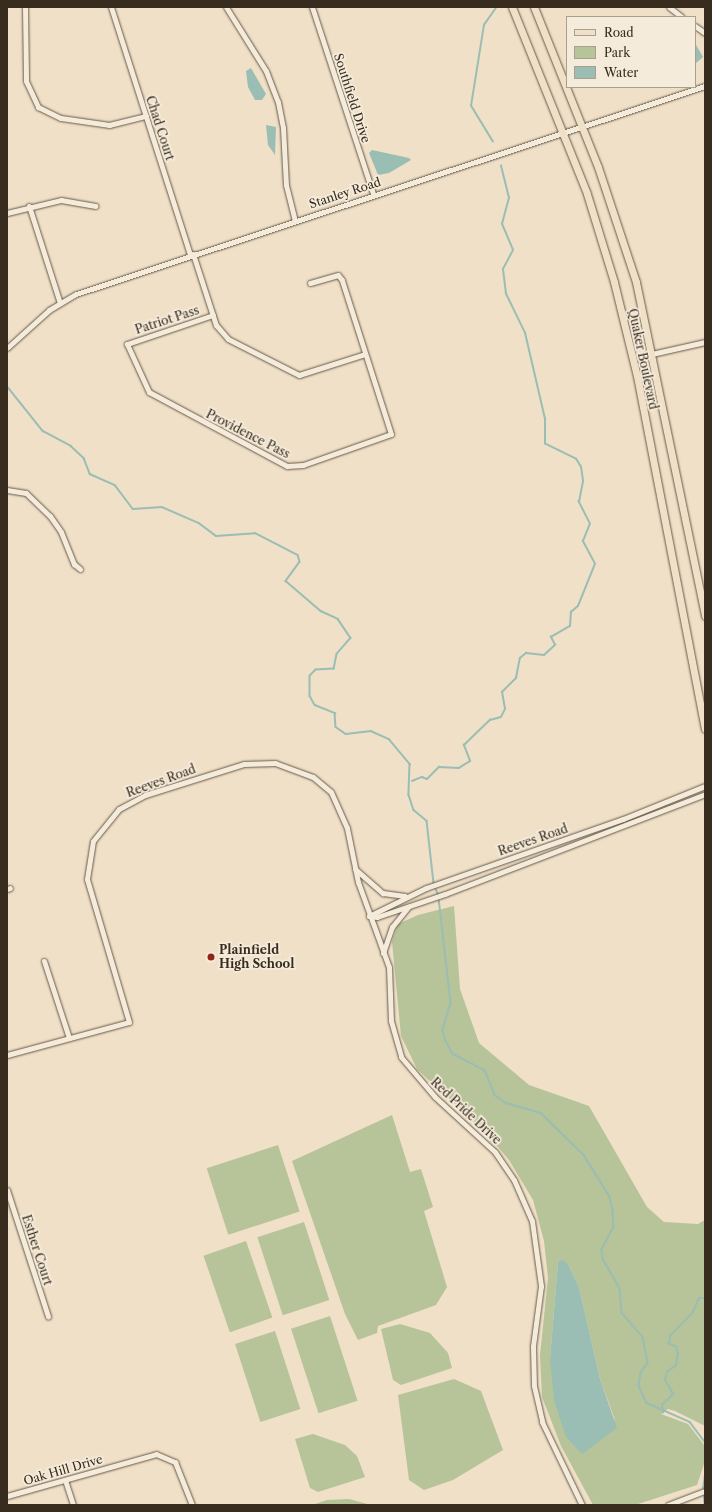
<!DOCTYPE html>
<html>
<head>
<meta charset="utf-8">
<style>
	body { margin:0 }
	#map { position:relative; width:712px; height:1512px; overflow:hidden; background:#f0e0c8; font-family:"Libre Caslon Text",serif }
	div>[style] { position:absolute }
	.green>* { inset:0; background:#b7c398; transform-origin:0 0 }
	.water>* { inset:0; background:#9abdb4 }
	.stream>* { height:1.5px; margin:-0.75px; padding:0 0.75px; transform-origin:0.75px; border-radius:0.75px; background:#9abdb4 }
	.roads { filter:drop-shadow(0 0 1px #655948) drop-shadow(0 0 1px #655948) }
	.minor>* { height:5px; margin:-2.5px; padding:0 2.5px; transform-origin:2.5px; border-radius:2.5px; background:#f5ebdb }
	.major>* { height:7px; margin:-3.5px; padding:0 3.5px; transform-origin:3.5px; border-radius:3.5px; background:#f0e0c8 }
	.dots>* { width:11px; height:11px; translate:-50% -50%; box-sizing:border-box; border:2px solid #f5ebdb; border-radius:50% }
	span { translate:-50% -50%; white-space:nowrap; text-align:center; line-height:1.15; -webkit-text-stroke:3.5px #f5ebdb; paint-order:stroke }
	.street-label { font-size:12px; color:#372c1d }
	.poi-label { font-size:12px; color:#372c1d; font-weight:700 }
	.left { translate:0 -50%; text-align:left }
	.frame { position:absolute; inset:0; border:8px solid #372c1d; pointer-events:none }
	.legend { position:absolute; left:566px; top:16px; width:130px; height:72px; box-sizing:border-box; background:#f5ebdb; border:1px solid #a99f8f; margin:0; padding:5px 7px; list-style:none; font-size:12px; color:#372c1d }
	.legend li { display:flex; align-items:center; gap:8px; height:20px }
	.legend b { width:20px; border:1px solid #a99f8f }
</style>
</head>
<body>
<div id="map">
	<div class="green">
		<i style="clip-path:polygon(evenodd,454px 906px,460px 989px,479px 1043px,529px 1085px,589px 1106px,647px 1207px,664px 1222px,698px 1224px,705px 1220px,705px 1426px,675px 1411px,668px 1409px,661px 1414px,688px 1424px,705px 1446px,705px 1461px,697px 1485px,635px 1505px,593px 1505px,561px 1446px,542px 1397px,540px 1355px,548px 1278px,544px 1241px,533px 1200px,509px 1160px,492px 1140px,417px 1069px,401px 1036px,392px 942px,398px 924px,418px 915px,454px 906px,558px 1262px,568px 1264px,579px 1287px,600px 1379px,615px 1420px,550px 1359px,558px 1262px)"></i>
		<i style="clip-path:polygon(392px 1115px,410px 1172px,421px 1169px,433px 1207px,424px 1211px,447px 1287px,436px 1305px,378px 1326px,377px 1333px,358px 1340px,345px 1314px,292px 1161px)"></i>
		<i style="left:278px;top:1145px;width:70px;height:75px;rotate:72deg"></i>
		<i style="left:304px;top:1222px;width:82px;height:49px;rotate:72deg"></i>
		<i style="left:246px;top:1241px;width:81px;height:45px;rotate:71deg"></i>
		<i style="left:330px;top:1316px;width:89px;height:41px;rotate:72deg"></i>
		<i style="clip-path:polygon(400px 1324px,430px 1333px,448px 1353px,452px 1368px,401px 1385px,393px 1380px,381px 1329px)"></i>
		<i style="left:275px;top:1331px;width:82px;height:42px;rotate:72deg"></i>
		<i style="clip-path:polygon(454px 1379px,481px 1391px,503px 1450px,453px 1480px,424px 1490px,409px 1480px,398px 1395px)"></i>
		<i style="clip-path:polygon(313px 1434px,345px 1445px,357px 1456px,365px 1477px,318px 1492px,310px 1488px,295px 1439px)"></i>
		<i style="clip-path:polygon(349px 1499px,371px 1505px,312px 1505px,327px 1500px)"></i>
	</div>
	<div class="water">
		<i style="clip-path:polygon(695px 43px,703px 57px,695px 64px)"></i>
		<i style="clip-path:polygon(251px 68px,266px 94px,262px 100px,255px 100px,248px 87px,246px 71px)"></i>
		<i style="clip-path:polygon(266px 125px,276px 127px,275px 155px,268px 145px)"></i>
		<i style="clip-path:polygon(372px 150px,409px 158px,411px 160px,389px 173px,378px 175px,369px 153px)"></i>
		<i style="clip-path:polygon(562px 1260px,568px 1264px,579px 1287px,600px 1379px,617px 1428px,582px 1454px,566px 1437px,554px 1400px,550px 1359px,558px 1262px)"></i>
	</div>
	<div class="stream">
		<i style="left:493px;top:142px;width:42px;rotate:-121.4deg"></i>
		<i style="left:471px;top:106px;width:82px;rotate:-80.9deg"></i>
		<i style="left:484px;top:25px;width:21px;rotate:-55deg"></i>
		<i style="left:7px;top:386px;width:58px;rotate:51.3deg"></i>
		<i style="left:43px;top:431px;width:32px;rotate:28deg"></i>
		<i style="left:71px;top:446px;width:18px;rotate:43deg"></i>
		<i style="left:84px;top:458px;width:17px;rotate:69deg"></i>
		<i style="left:90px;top:474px;width:27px;rotate:24deg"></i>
		<i style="left:115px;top:485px;width:30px;rotate:53deg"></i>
		<i style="left:133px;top:509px;width:29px;rotate:-4deg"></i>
		<i style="left:162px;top:507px;width:40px;rotate:23.4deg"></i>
		<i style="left:199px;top:523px;width:21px;rotate:37deg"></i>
		<i style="left:216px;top:536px;width:39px;rotate:-4deg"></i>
		<i style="left:255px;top:533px;width:48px;rotate:27.1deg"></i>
		<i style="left:298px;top:555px;width:7px;rotate:74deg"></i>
		<i style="left:300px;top:562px;width:24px;rotate:126deg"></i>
		<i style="left:286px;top:581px;width:46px;rotate:40.6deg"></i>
		<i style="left:321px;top:611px;width:19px;rotate:25deg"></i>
		<i style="left:338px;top:619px;width:23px;rotate:56deg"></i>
		<i style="left:351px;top:638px;width:21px;rotate:131deg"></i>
		<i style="left:337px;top:654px;width:15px;rotate:101deg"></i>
		<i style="left:334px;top:669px;width:18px;rotate:177deg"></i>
		<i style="left:316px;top:670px;width:8px;rotate:135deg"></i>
		<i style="left:310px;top:676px;width:20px;rotate:90deg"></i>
		<i style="left:310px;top:696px;width:10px;rotate:61deg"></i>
		<i style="left:315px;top:705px;width:22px;rotate:22deg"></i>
		<i style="left:335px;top:713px;width:14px;rotate:86deg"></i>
		<i style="left:336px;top:727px;width:12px;rotate:35deg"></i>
		<i style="left:346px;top:734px;width:25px;rotate:-7deg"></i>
		<i style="left:371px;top:731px;width:20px;rotate:24deg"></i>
		<i style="left:389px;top:739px;width:33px;rotate:50deg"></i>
		<i style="left:410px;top:764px;width:31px;rotate:92deg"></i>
		<i style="left:409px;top:795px;width:16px;rotate:72deg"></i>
		<i style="left:414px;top:810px;width:17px;rotate:40deg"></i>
		<i style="left:427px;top:821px;width:62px;rotate:83.6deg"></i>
		<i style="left:412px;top:781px;width:11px;rotate:-22deg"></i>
		<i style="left:422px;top:777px;width:5px;rotate:22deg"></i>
		<i style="left:427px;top:779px;width:17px;rotate:-45deg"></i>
		<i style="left:439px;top:767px;width:20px;rotate:3deg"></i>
		<i style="left:459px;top:768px;width:13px;rotate:-32deg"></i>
		<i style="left:470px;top:761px;width:17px;rotate:-111deg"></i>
		<i style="left:464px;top:745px;width:36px;rotate:-44deg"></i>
		<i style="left:490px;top:720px;width:11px;rotate:-15deg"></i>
		<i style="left:501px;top:717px;width:9px;rotate:-63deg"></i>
		<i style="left:505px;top:709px;width:17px;rotate:-100deg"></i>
		<i style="left:502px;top:692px;width:20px;rotate:-45deg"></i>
		<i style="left:516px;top:678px;width:20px;rotate:-79deg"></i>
		<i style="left:520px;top:658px;width:8px;rotate:-40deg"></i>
		<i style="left:526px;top:653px;width:18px;rotate:6deg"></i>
		<i style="left:544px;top:655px;width:15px;rotate:-42deg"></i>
		<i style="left:555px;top:645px;width:9px;rotate:-117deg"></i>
		<i style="left:551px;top:637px;width:22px;rotate:-30deg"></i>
		<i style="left:570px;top:626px;width:14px;rotate:-86deg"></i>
		<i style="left:571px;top:612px;width:9px;rotate:-41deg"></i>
		<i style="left:578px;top:606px;width:45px;rotate:-68deg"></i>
		<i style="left:595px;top:564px;width:26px;rotate:-118deg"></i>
		<i style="left:583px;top:541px;width:18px;rotate:-68deg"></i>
		<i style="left:590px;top:524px;width:25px;rotate:-117deg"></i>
		<i style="left:579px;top:502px;width:21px;rotate:-79deg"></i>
		<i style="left:583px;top:481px;width:14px;rotate:-98deg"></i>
		<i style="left:581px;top:467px;width:9px;rotate:-122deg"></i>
		<i style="left:576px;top:459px;width:34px;rotate:-154deg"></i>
		<i style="left:545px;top:444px;width:25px;rotate:-90deg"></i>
		<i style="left:545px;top:419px;width:88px;rotate:-103.1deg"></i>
		<i style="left:525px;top:333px;width:43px;rotate:-116deg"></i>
		<i style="left:506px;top:294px;width:25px;rotate:-97deg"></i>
		<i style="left:503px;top:269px;width:21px;rotate:-62deg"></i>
		<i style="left:513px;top:250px;width:28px;rotate:-113deg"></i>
		<i style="left:502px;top:224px;width:27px;rotate:-75deg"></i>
		<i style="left:509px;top:198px;width:33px;rotate:-104deg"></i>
		<i style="left:435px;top:886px;width:9px;rotate:69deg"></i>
		<i style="left:439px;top:898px;width:106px;rotate:83.5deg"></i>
		<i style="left:451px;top:1003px;width:28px;rotate:107deg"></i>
		<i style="left:443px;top:1030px;width:11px;rotate:75deg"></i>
		<i style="left:446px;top:1041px;width:15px;rotate:62deg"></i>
		<i style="left:453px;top:1054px;width:36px;rotate:27deg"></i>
		<i style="left:485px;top:1070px;width:27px;rotate:68deg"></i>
		<i style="left:495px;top:1095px;width:14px;rotate:36deg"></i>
		<i style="left:506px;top:1103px;width:36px;rotate:16deg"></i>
		<i style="left:541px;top:1113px;width:60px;rotate:44.3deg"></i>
		<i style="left:584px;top:1155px;width:49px;rotate:58.2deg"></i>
		<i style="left:610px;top:1197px;width:13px;rotate:77deg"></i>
		<i style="left:613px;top:1210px;width:17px;rotate:87deg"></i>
		<i style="left:614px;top:1227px;width:26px;rotate:118deg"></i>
		<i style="left:602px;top:1250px;width:9px;rotate:84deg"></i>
		<i style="left:603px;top:1259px;width:34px;rotate:60deg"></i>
		<i style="left:620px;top:1289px;width:24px;rotate:85deg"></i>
		<i style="left:622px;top:1313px;width:32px;rotate:49deg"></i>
		<i style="left:643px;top:1337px;width:26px;rotate:79deg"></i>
		<i style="left:648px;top:1363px;width:12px;rotate:125deg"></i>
		<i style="left:641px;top:1373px;width:13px;rotate:99deg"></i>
		<i style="left:639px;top:1386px;width:19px;rotate:65deg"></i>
		<i style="left:647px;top:1403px;width:47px;rotate:23.8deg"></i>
		<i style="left:690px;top:1422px;width:25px;rotate:53deg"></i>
		<i style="left:663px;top:1413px;width:8px;rotate:-97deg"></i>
		<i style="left:662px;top:1405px;width:16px;rotate:-45deg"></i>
		<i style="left:673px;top:1394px;width:16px;rotate:-120deg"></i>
		<i style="left:665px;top:1380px;width:8px;rotate:-76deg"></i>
		<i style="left:667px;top:1372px;width:11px;rotate:-38deg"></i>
		<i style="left:676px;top:1365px;width:11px;rotate:-80deg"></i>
		<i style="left:678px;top:1354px;width:7px;rotate:-106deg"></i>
		<i style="left:676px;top:1347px;width:8px;rotate:-157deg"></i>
		<i style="left:669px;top:1344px;width:8px;rotate:-83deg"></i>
		<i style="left:670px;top:1336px;width:33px;rotate:-46deg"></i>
		<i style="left:693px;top:1312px;width:15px;rotate:-67deg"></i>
		<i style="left:699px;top:1298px;width:6px"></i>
		<i style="left:703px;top:1489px;width:15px;rotate:-82deg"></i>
		<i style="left:704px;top:1493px;width:12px;rotate:85deg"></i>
	</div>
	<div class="roads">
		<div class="minor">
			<i style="left:25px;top:7px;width:74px;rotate:89.2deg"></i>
			<i style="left:26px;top:81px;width:29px;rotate:65deg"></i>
			<i style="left:38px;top:107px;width:25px;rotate:26deg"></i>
			<i style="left:61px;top:118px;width:49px;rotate:8.3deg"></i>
			<i style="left:109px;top:125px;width:38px;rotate:-14deg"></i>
			<i style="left:111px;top:7px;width:260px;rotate:72.3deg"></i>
			<i style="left:226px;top:7px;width:75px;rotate:58deg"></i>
			<i style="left:266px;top:71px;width:33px;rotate:69deg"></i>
			<i style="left:278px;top:102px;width:26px;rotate:79deg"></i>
			<i style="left:283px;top:128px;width:57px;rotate:87deg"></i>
			<i style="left:286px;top:185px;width:36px;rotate:76deg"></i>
			<i style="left:312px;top:7px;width:197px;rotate:71.9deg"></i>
			<i style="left:669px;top:7px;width:16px;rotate:38deg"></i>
			<i style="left:695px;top:26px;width:12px;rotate:35deg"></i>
			<i style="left:29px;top:206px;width:102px;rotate:72.3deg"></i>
			<i style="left:7px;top:213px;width:56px;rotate:-13.5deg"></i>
			<i style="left:61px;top:200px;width:35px;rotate:10deg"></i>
			<i style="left:193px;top:254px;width:75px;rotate:72.1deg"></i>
			<i style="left:216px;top:325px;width:18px;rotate:49deg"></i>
			<i style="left:228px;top:339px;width:80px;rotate:26.9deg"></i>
			<i style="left:299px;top:375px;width:69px;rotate:-17.7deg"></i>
			<i style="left:213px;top:315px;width:91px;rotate:161.4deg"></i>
			<i style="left:127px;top:344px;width:53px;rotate:65.4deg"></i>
			<i style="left:149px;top:392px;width:157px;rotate:28.2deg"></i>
			<i style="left:287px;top:466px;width:16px;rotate:-4deg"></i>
			<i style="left:303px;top:465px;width:93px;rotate:-19.4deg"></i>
			<i style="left:391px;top:434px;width:162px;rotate:-107.7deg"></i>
			<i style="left:342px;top:280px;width:6px;rotate:-129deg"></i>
			<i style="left:338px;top:275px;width:29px;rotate:164deg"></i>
			<i style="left:7px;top:348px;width:57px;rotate:-42.1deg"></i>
			<i style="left:49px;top:310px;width:31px;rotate:-31deg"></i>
			<i style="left:76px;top:294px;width:662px;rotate:-18.3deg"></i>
			<i style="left:652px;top:354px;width:54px;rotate:-12.8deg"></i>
			<i style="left:7px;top:490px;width:19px;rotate:9deg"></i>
			<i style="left:26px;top:493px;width:33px;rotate:44deg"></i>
			<i style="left:50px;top:516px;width:19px;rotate:55deg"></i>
			<i style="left:61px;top:532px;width:35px;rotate:68deg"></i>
			<i style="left:74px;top:564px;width:8px;rotate:40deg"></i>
			<i style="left:355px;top:869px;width:37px;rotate:41deg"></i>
			<i style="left:383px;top:893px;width:22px;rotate:8deg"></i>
			<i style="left:7px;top:889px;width:3px;rotate:-18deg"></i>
			<i style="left:369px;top:916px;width:64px;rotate:-26.2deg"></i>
			<i style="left:426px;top:888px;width:209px;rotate:-19.3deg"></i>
			<i style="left:623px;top:819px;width:88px;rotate:-21.9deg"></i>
			<i style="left:369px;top:916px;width:8px;rotate:7deg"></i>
			<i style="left:377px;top:917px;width:72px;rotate:-18.7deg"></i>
			<i style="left:445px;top:894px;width:279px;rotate:-21deg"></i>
			<i style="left:383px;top:953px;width:28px;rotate:-71deg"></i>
			<i style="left:392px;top:927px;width:26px;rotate:-51deg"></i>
			<i style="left:44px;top:961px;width:81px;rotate:72deg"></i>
			<i style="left:7px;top:1055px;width:126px;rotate:-15.1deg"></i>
			<i style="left:129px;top:1022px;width:149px;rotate:-106.4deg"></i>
			<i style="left:87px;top:879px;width:38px;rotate:-81deg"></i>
			<i style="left:93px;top:841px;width:41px;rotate:-50.9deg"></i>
			<i style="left:119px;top:809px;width:30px;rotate:-28deg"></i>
			<i style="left:145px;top:795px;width:104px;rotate:-17.4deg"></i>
			<i style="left:244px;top:764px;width:31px;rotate:-2deg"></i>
			<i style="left:275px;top:763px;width:40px;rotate:20.2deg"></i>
			<i style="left:313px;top:777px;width:23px;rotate:40deg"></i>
			<i style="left:331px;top:792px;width:39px;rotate:66deg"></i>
			<i style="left:347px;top:828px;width:55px;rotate:78.5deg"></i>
			<i style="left:358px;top:882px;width:90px;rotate:70deg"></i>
			<i style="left:389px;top:967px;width:54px;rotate:87.9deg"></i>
			<i style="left:391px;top:1021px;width:37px;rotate:74deg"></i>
			<i style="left:401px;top:1057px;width:52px;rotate:49.6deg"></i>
			<i style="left:435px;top:1097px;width:81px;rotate:42.5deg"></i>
			<i style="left:495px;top:1152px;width:34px;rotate:56deg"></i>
			<i style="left:514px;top:1180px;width:45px;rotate:66.3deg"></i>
			<i style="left:532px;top:1221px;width:66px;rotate:82.1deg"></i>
			<i style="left:541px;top:1286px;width:61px;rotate:97.6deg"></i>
			<i style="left:533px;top:1346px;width:40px;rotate:88.6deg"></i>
			<i style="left:534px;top:1386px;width:37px;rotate:77deg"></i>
			<i style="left:542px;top:1422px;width:92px;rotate:64.3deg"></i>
			<i style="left:7px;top:1190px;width:133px;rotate:72deg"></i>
			<i style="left:65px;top:1480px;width:26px;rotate:72deg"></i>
			<i style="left:7px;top:1496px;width:155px;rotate:-15.7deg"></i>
			<i style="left:156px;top:1454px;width:21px;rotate:23deg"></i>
			<i style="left:175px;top:1462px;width:46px;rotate:68.4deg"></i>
			<i style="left:668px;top:1505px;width:40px;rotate:-21deg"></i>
		</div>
		<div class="major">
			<i style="left:512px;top:7px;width:201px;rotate:68.1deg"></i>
			<i style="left:587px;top:194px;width:92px;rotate:72.9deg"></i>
			<i style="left:614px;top:282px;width:97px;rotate:76.3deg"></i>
			<i style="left:637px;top:376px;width:359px;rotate:79.1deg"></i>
			<i style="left:534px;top:7px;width:172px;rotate:68.2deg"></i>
			<i style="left:598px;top:167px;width:121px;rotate:71.7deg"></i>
			<i style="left:636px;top:282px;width:341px;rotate:78.3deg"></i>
		</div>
	</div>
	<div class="dots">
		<i style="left:211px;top:957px;background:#8f2418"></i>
	</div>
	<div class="street-label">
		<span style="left:352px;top:98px;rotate:72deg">Southfield Drive</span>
		<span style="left:160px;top:128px;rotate:72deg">Chad Court</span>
		<span style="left:345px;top:193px;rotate:-18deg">Stanley Road</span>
		<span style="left:167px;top:320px;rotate:-18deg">Patriot Pass</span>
		<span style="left:643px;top:359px;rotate:78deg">Quaker Boulevard</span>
		<span style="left:248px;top:434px;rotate:27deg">Providence Pass</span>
		<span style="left:161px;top:781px;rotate:-20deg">Reeves Road</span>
		<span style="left:533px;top:840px;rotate:-19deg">Reeves Road</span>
		<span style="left:466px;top:1111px;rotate:43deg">Red Pride Drive</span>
		<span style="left:37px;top:1250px;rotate:72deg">Esther Court</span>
		<span style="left:63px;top:1470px;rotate:-16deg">Oak Hill Drive</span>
	</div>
	<div class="poi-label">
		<span class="left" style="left:219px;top:957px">Plainfield<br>High School</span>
	</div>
	<div class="frame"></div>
	<ul class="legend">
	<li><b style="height:5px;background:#f0e0c8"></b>Road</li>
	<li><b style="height:11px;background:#b7c398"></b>Park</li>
	<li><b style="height:11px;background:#9abdb4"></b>Water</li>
	</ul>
</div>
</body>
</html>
